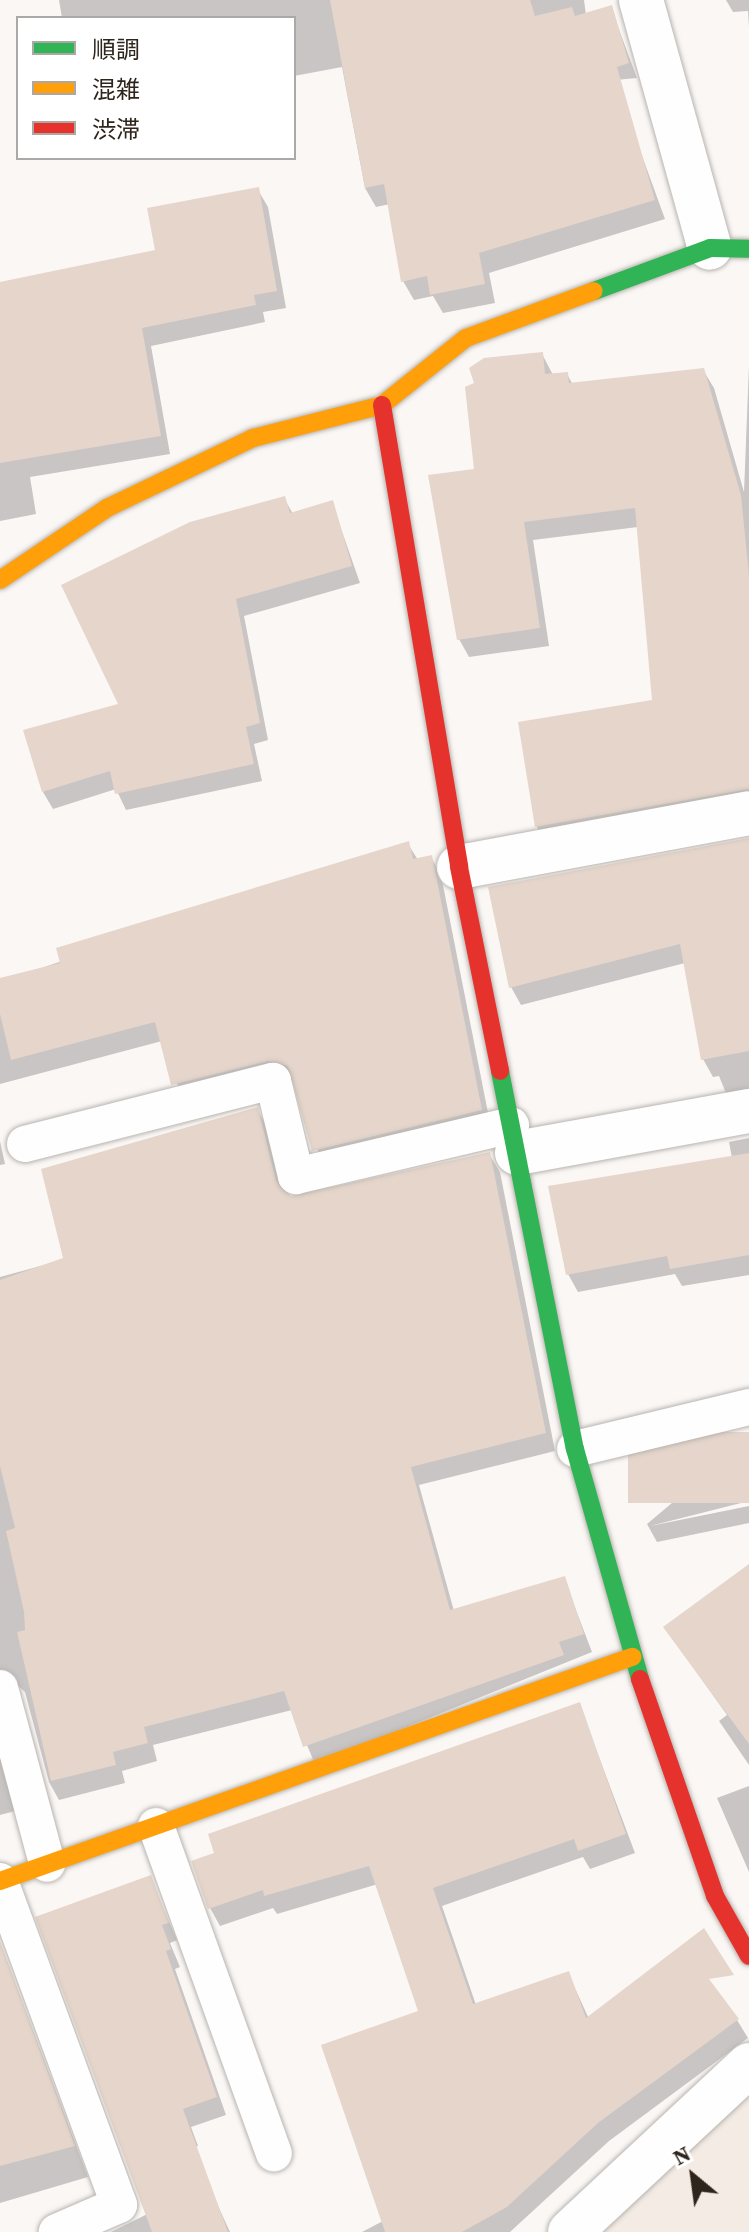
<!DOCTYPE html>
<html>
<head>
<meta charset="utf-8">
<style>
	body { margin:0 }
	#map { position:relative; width:749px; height:2232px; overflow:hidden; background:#faf7f5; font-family:"Source Serif 4","Noto Sans JP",serif }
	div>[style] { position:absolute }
	.built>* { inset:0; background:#f3ebe4 }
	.shadow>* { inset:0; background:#0003 }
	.building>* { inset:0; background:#e5d5ca; transform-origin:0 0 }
	.roads { filter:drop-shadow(0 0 2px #b9b4af) drop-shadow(0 0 2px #b9b4af) }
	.lane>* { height:36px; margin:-18px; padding:0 18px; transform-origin:18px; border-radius:18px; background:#fefefe }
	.street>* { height:44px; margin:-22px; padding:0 22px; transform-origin:22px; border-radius:22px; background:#fefefe }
	.fast>* { height:18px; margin:-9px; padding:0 9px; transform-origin:9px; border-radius:9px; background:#30b455 }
	.slow>* { height:18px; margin:-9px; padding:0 9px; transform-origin:9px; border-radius:9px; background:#ff9f0a }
	.jam>* { height:18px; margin:-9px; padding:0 9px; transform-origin:9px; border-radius:9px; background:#e5322d }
	span { translate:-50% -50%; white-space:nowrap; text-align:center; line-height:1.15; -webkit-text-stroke:6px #fff; paint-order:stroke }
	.legend { position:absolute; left:16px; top:16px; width:280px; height:144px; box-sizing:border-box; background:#fff; border:2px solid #aba8a5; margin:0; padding:10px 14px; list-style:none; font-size:24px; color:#2e251d }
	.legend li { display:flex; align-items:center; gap:16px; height:40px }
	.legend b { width:40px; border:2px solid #aba8a5 }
	.north { position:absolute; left:653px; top:2136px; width:80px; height:80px; -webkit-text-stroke:6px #fff; paint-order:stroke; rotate:331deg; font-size:22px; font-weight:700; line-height:32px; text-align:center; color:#2e251d }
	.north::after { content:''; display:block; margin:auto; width:28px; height:36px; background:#2e251d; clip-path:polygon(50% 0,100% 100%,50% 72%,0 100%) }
</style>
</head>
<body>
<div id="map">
	<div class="built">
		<i style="clip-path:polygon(749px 2092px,749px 2232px,601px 2232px)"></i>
	</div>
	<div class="shadow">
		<i style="clip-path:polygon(59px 0,584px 0,586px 15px,611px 8px,637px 78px,461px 94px,637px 142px,665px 219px,489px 273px,495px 303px,443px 313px,433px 296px,414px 300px,403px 281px,390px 204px,376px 207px,365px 188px,342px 67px,294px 76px,294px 18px,62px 18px)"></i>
		<i style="clip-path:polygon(726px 0,749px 0,749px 28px,748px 11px,733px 12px)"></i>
		<i style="clip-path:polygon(258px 190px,268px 207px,286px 308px,263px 312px,265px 322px,151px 346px,170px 454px,30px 477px,36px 514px,0 521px,0 284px,157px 252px)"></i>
		<i style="clip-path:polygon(542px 354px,553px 375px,567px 374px,573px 385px,703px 370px,714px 388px,744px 492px,749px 365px,749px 807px,547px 845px,537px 827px,520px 724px,654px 702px,638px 527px,533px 540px,549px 646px,469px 657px,459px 639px,476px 471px)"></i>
		<i style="clip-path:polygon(284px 498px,293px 514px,332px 503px,360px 583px,244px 616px,268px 740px,254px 744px,262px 781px,126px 810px,116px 789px,53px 809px,43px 792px,121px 705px)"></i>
		<i style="clip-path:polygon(749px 840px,749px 1107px,732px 1108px,719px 1076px,713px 1077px,703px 1059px,685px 963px,521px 1005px,511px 987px)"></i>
		<i style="clip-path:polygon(408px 844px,418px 860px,431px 857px,441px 875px,491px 1128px,324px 1168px,294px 1082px,279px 1078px,184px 1103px,162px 1041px,0 1084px,0 982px)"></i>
		<i style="clip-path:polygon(257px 1109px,267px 1127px,282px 1191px,290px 1198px,489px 1154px,500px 1172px,555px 1451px,419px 1485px,454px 1611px,564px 1579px,592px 1652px,315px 1764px,292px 1710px,153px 1745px,157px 1761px,122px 1771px,125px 1783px,59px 1800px,49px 1782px,25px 1692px,18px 1686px,0 1690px,0 1277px,66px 1259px)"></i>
		<i style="clip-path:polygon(749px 1138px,749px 1275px,682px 1286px,675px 1274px,578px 1292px,568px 1274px,732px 1158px,729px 1142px)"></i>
		<i style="clip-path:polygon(0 1141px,5px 1164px,0 1165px)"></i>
		<i style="clip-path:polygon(749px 1438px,749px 1501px,650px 1526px,749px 1506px,749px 1523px,657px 1542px,647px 1524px)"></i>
		<i style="clip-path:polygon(749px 1567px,749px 1765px,719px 1721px,727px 1715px,665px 1628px)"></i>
		<i style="clip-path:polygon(579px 1704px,635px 1853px,590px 1869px,583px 1857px,442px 1906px,476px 2005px,568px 1973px,589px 2019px,737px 2020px,748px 2038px,609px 2141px,510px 2232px,362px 2232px,383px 2221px,421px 2012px,378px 1884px,277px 1914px,273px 1908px,220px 1926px,210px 1908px)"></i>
		<i style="clip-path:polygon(0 1754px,15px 1811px,0 1815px)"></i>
		<i style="clip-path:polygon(749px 1786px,749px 1872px,717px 1798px)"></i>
		<i style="clip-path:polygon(150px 1878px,177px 1940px,170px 1943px,180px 1967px,175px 1969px,226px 2115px,191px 2127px,198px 2146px,132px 2164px)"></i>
		<i style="clip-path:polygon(0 1942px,88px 2177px,0 2203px)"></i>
		<i style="clip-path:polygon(208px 2184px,230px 2232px,111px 2232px)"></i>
	</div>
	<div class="building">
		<i style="clip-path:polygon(330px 0,530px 0,535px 16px,572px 7px,575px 16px,612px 5px,629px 63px,617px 67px,655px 200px,479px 253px,485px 284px,430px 295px,427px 276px,401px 282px,384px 184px,365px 188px)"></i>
		<i style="clip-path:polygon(259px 187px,277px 291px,254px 295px,256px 305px,142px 328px,161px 436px,0 463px,0 282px,155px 250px,147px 208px)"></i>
		<i style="clip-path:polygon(543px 352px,545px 374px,568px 372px,569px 383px,704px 368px,741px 495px,749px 575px,749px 789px,535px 827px,518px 722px,652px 700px,635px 508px,524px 522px,540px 628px,457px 640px,428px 475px,474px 469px,465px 387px,474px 383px,469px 368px,484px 358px)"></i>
		<i style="clip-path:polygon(285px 496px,290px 513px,333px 500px,352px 566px,236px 599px,260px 723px,246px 727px,254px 764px,115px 794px,110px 771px,42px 792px,23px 730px,118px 704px,61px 585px,190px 522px)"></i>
		<i style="clip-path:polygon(749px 838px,749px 1051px,701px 1060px,680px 944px,509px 988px,488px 887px)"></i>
		<i style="clip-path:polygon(409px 841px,413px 859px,432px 855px,482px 1110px,312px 1151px,288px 1066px,268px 1061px,171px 1085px,155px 1022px,11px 1060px,0 1014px,0 978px,60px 963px,56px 948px)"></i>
		<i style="clip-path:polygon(258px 1107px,276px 1181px,291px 1196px,490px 1152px,546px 1433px,411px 1467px,450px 1610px,565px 1576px,584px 1634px,559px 1642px,564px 1655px,303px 1747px,284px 1691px,144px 1727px,148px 1743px,113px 1752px,116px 1765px,51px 1781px,17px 1632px,25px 1630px,24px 1612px,6px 1531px,15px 1528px,0 1466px,0 1280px,63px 1258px,41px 1169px)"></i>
		<i style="clip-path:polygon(749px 1153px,749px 1255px,670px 1269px,667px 1256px,566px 1275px,548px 1186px)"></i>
		<i style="left:749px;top:1432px;width:71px;height:121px;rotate:90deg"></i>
		<i style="clip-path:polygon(749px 1564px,749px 1744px,663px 1627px)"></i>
		<i style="clip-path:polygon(580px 1702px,626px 1834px,578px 1851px,574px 1839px,433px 1888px,473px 2004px,569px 1971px,586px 2018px,704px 1928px,734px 1975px,709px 1979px,739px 2019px,598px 2123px,507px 2207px,462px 2232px,385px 2232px,321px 2045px,418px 2011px,369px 1866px,264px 1896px,263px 1890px,208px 1909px,191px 1861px,214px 1853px,208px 1834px)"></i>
		<i style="clip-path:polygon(151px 1875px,169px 1923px,162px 1925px,171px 1949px,166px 1951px,217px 2097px,183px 2109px,228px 2232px,152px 2232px,35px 1917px)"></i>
		<i style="clip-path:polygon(0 1942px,75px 2146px,0 2166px)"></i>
	</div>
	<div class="roads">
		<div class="lane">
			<i style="left:25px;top:1144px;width:256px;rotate:-14.3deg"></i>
			<i style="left:273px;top:1081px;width:98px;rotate:76.4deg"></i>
			<i style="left:296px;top:1176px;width:221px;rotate:-13.3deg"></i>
			<i style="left:575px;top:1449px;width:179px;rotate:-13.6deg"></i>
			<i style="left:0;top:1688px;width:182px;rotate:75deg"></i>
			<i style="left:156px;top:1826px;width:348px;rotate:70.2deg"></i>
			<i style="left:0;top:1881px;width:345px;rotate:69.8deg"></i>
			<i style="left:119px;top:2205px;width:68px;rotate:156.5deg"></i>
		</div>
		<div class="street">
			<i style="left:641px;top:0;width:257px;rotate:74.5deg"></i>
			<i style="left:459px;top:867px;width:295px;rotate:-10.5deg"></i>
			<i style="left:517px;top:1153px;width:236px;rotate:-10.3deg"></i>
			<i style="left:570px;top:2232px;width:245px;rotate:-43deg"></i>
		</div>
		<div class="fast">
			<i style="left:594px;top:291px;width:124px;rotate:-20.3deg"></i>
			<i style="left:710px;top:248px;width:39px;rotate:1deg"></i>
			<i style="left:500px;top:1071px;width:385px;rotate:78.8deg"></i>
			<i style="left:575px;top:1449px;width:239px;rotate:74.2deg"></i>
		</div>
		<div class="slow">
			<i style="left:0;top:580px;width:129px;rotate:-33.9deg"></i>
			<i style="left:107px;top:508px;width:162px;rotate:-25.6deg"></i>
			<i style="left:253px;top:438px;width:133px;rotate:-14.3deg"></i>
			<i style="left:382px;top:405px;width:107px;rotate:-38.6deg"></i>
			<i style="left:466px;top:338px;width:136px;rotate:-20.2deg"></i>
			<i style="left:0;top:1881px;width:671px;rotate:-19.52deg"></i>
		</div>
		<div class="jam">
			<i style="left:382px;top:405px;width:468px;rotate:80.5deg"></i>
			<i style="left:459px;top:867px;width:208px;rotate:78.6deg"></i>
			<i style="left:640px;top:1679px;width:230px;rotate:70.9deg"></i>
			<i style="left:715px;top:1896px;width:69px;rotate:60.5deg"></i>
		</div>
	</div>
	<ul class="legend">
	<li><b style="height:10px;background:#30b455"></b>順調</li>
	<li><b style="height:10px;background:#ff9f0a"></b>混雑</li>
	<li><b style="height:10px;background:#e5322d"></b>渋滞</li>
	</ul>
	<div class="north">N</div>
</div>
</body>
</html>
